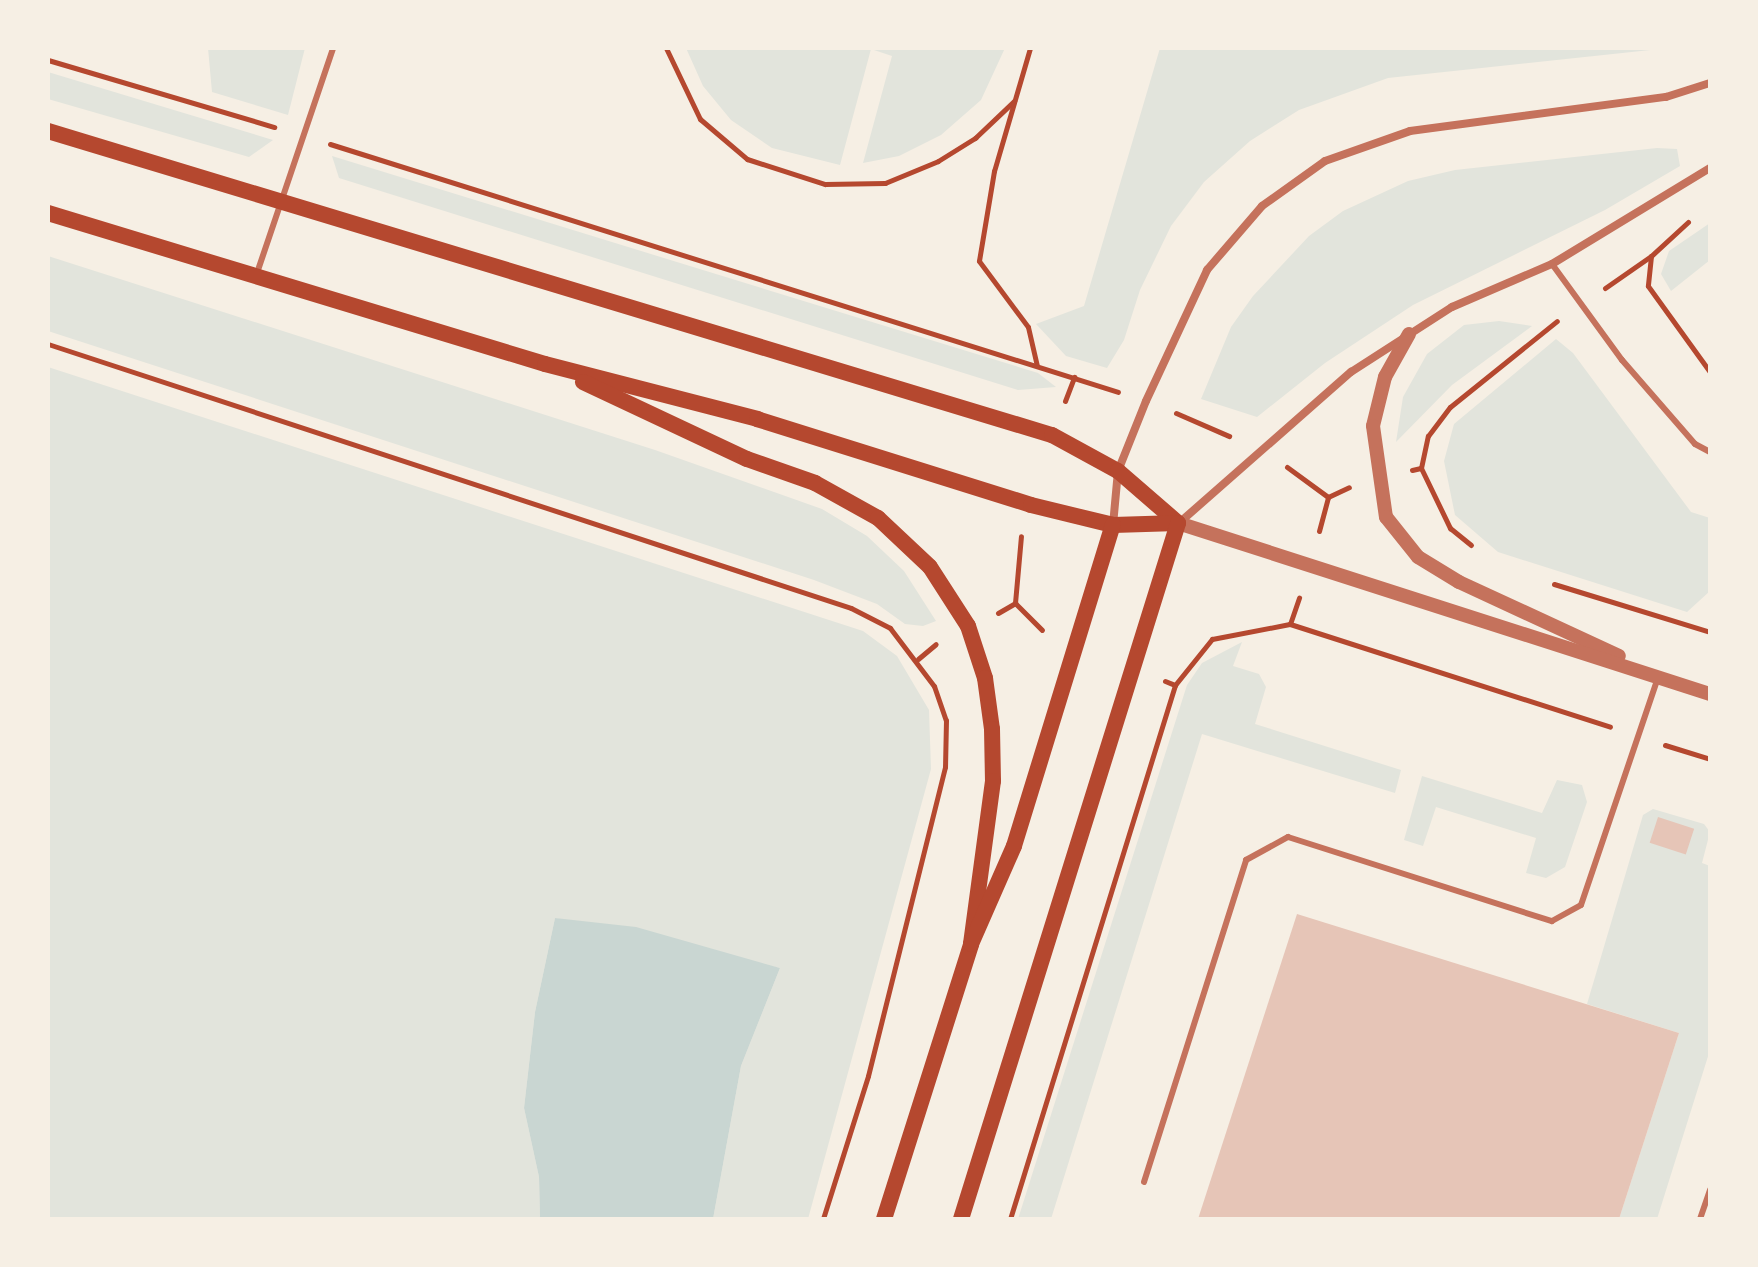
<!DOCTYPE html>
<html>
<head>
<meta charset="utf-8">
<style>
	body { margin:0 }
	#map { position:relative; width:1758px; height:1267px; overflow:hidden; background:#f6efe4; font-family:Barlow,sans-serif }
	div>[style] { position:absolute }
	.green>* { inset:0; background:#e2e4dc }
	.water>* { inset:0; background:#c9d6d2 }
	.building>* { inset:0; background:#e6c5b7; transform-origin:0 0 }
	.path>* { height:5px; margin:-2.5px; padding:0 2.5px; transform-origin:2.5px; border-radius:2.5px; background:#b5482f }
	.service>* { height:6px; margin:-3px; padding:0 3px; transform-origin:3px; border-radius:3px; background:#c5725c }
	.minor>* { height:8px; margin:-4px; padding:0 4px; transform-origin:4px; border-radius:4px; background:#c5725c }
	.tertiary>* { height:14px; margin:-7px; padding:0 7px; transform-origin:7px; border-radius:7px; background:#c5725c }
	.secondary>* { height:16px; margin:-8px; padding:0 8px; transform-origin:8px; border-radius:8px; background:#b5482f }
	span { translate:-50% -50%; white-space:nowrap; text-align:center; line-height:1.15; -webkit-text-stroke:8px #f6efe4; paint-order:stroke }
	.frame { position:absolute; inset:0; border:50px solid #f6efe4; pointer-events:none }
</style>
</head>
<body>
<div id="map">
	<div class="green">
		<i style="clip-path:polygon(208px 48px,305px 48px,288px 115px,212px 92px)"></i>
		<i style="clip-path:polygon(686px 48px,1005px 48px,981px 100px,941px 135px,899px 156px,863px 163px,892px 56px,871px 49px,840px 165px,772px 148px,731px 120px,703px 86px)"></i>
		<i style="clip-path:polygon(1160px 48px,1669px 48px,1388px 78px,1299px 110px,1250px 141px,1204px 182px,1171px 226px,1140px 290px,1124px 340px,1107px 368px,1066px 356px,1036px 324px,1084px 306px)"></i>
		<i style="clip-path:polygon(48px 72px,273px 140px,249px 157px,48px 99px)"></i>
		<i style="clip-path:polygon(1657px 148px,1677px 149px,1680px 166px,1605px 210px,1413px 305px,1325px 363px,1257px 417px,1201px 399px,1231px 327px,1253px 296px,1309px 236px,1343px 211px,1408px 181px,1455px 170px)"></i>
		<i style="clip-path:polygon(332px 156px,1038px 373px,1056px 387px,1018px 390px,339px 178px)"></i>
		<i style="clip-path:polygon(1710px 223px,1710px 260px,1671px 291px,1661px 274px,1669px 251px)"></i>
		<i style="clip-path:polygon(48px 256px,655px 450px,822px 509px,867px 536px,904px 571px,936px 621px,923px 626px,905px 624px,877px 604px,814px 580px,48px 331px)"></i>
		<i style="clip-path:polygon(1499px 321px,1532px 326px,1452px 385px,1396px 442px,1403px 397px,1427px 354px,1464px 325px)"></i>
		<i style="clip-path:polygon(1556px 339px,1573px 353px,1691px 512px,1710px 518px,1710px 591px,1687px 612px,1498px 552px,1455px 515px,1444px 461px,1454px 424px)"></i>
		<i style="clip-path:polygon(48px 367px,863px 631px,897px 656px,929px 710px,931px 769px,808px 1219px,713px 1219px,741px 1066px,780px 968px,555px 918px,535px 1012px,524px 1108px,539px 1177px,540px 1219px,48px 1219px)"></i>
		<i style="clip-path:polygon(1242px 642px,1233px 666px,1259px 674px,1266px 687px,1255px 724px,1401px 770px,1395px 793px,1202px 734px,1051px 1219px,1018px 1219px,1187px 685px,1202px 663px)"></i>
		<i style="clip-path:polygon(1422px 776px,1542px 813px,1557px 780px,1582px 785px,1587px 802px,1565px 867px,1546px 878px,1526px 873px,1536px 838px,1436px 807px,1423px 846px,1404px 840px)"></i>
		<i style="clip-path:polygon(1653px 809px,1704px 824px,1710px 832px,1702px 863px,1710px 866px,1710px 1050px,1657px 1219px,1619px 1219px,1679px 1033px,1587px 1004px,1643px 815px)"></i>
	</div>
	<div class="water">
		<i style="clip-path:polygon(555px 918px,636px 927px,780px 968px,741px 1066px,713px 1219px,540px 1219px,539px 1177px,524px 1108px,535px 1012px)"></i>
	</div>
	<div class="building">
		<i style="left:1658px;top:817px;width:38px;height:27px;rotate:18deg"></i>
		<i style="clip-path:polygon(1297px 914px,1679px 1033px,1619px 1219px,1198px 1219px)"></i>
	</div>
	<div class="path">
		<i style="left:666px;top:48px;width:79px;rotate:64.4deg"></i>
		<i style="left:700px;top:119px;width:62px;rotate:40.4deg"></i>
		<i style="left:747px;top:159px;width:82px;rotate:17.8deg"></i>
		<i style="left:825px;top:184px;width:60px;rotate:-1deg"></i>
		<i style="left:885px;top:183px;width:57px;rotate:-22.5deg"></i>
		<i style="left:938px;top:161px;width:44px;rotate:-31.9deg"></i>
		<i style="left:975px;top:138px;width:54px;rotate:-43.5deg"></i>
		<i style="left:1030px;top:48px;width:128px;rotate:106.3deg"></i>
		<i style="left:994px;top:171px;width:91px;rotate:99.5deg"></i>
		<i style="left:979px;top:261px;width:82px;rotate:53.4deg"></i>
		<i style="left:1028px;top:327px;width:39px;rotate:77deg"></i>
		<i style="left:48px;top:60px;width:236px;rotate:16.5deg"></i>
		<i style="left:330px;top:144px;width:826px;rotate:17.47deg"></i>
		<i style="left:1688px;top:222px;width:50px;rotate:137.4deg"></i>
		<i style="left:1651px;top:256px;width:30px;rotate:96deg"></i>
		<i style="left:1648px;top:286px;width:106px;rotate:54.2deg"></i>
		<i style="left:1605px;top:288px;width:56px;rotate:-34.8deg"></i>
		<i style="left:48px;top:344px;width:845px;rotate:18.2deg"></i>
		<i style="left:851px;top:608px;width:44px;rotate:27.1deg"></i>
		<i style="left:890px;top:628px;width:73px;rotate:52.8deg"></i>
		<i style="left:934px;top:686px;width:36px;rotate:71deg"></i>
		<i style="left:946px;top:720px;width:47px;rotate:91.2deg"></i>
		<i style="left:945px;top:767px;width:318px;rotate:104deg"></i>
		<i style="left:868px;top:1076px;width:150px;rotate:107.5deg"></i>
		<i style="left:1065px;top:401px;width:26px;rotate:-69deg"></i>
		<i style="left:1176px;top:413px;width:58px;rotate:23.5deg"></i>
		<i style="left:1287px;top:467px;width:51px;rotate:36.2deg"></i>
		<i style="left:1328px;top:497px;width:23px;rotate:-25deg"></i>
		<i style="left:1421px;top:468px;width:33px;rotate:-78deg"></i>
		<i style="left:1428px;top:436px;width:36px;rotate:-53deg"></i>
		<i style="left:1450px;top:407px;width:137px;rotate:-38.8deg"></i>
		<i style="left:1412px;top:470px;width:9px;rotate:-13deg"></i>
		<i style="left:1421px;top:468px;width:67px;rotate:64.2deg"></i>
		<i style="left:1450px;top:528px;width:27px;rotate:39deg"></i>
		<i style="left:1319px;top:531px;width:35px;rotate:-75deg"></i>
		<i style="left:1554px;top:584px;width:163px;rotate:17.1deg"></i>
		<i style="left:1015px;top:603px;width:67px;rotate:-84.9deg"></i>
		<i style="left:998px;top:613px;width:20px;rotate:-30deg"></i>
		<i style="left:1015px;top:603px;width:38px;rotate:45deg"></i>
		<i style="left:1290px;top:624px;width:28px;rotate:-71deg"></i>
		<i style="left:918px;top:659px;width:23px;rotate:-40deg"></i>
		<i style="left:1165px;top:681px;width:11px;rotate:22deg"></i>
		<i style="left:1175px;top:685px;width:59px;rotate:-51.2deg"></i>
		<i style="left:1212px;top:639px;width:79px;rotate:-10.9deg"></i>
		<i style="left:1290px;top:624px;width:336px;rotate:17.8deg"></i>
		<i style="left:1665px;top:745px;width:47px;rotate:17.3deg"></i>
		<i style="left:1010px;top:1219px;width:559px;rotate:-72.83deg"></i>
	</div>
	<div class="service">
		<i style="left:1552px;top:264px;width:119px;rotate:53.9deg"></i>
		<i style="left:1622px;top:360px;width:111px;rotate:49deg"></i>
		<i style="left:1695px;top:444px;width:17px;rotate:28deg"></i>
		<i style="left:256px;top:276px;width:241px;rotate:-71.3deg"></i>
		<i style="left:1144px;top:1182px;width:338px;rotate:-72.4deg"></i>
		<i style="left:1246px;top:860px;width:48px;rotate:-28.7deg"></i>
		<i style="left:1288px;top:837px;width:277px;rotate:17.7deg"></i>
		<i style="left:1552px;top:921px;width:33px;rotate:-29deg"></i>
		<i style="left:1581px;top:905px;width:237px;rotate:-71.3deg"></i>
		<i style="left:1700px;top:1219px;width:31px;rotate:-71deg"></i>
	</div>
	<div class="minor">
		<i style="left:1179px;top:523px;width:229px;rotate:-41.3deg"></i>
		<i style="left:1351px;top:372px;width:120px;rotate:-32.8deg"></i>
		<i style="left:1452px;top:307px;width:109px;rotate:-23.3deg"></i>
		<i style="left:1552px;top:264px;width:185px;rotate:-31.3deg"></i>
		<i style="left:1113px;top:525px;width:54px;rotate:-84.7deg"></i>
		<i style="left:1118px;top:471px;width:75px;rotate:-68.2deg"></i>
		<i style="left:1146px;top:401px;width:145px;rotate:-65deg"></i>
		<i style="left:1207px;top:270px;width:84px;rotate:-49.3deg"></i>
		<i style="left:1262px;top:206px;width:77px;rotate:-35.5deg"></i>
		<i style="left:1325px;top:161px;width:90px;rotate:-19.4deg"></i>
		<i style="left:1410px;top:131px;width:258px;rotate:-7.6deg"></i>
		<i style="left:1666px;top:97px;width:46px;rotate:-17.7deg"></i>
	</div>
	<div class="tertiary">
		<i style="left:1409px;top:334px;width:49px;rotate:119.2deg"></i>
		<i style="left:1385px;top:377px;width:50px;rotate:103.8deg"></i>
		<i style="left:1373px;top:426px;width:92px;rotate:81.9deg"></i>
		<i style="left:1386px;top:517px;width:51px;rotate:51.3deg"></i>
		<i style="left:1418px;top:557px;width:48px;rotate:31.4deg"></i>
		<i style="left:1459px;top:582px;width:176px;rotate:24.8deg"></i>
		<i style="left:1178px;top:523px;width:559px;rotate:17.82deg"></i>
	</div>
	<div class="secondary">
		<i style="left:48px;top:131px;width:1049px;rotate:16.85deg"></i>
		<i style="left:1052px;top:435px;width:75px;rotate:28.6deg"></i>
		<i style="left:1118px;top:471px;width:79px;rotate:40.9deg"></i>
		<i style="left:48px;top:213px;width:519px;rotate:16.9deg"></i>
		<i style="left:545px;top:364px;width:219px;rotate:14.5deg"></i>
		<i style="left:757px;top:419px;width:287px;rotate:17.4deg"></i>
		<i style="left:1031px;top:505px;width:84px;rotate:13.7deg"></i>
		<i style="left:1113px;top:525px;width:65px;rotate:-1.8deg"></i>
		<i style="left:583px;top:382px;width:181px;rotate:25.2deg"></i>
		<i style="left:747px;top:459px;width:72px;rotate:19.4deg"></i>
		<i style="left:815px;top:483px;width:72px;rotate:29.1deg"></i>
		<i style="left:878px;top:518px;width:71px;rotate:43.3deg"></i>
		<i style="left:930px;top:567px;width:70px;rotate:57.2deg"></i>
		<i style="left:968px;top:626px;width:55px;rotate:71.9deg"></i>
		<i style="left:985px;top:678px;width:51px;rotate:82.2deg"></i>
		<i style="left:992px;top:729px;width:52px;rotate:88.9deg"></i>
		<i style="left:993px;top:781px;width:164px;rotate:97.7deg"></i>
		<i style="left:884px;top:1219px;width:288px;rotate:-72.4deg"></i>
		<i style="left:971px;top:944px;width:107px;rotate:-66.3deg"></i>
		<i style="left:1014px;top:846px;width:336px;rotate:-72.9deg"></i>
		<i style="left:961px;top:1219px;width:729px;rotate:-72.68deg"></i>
	</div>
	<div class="frame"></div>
</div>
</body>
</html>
